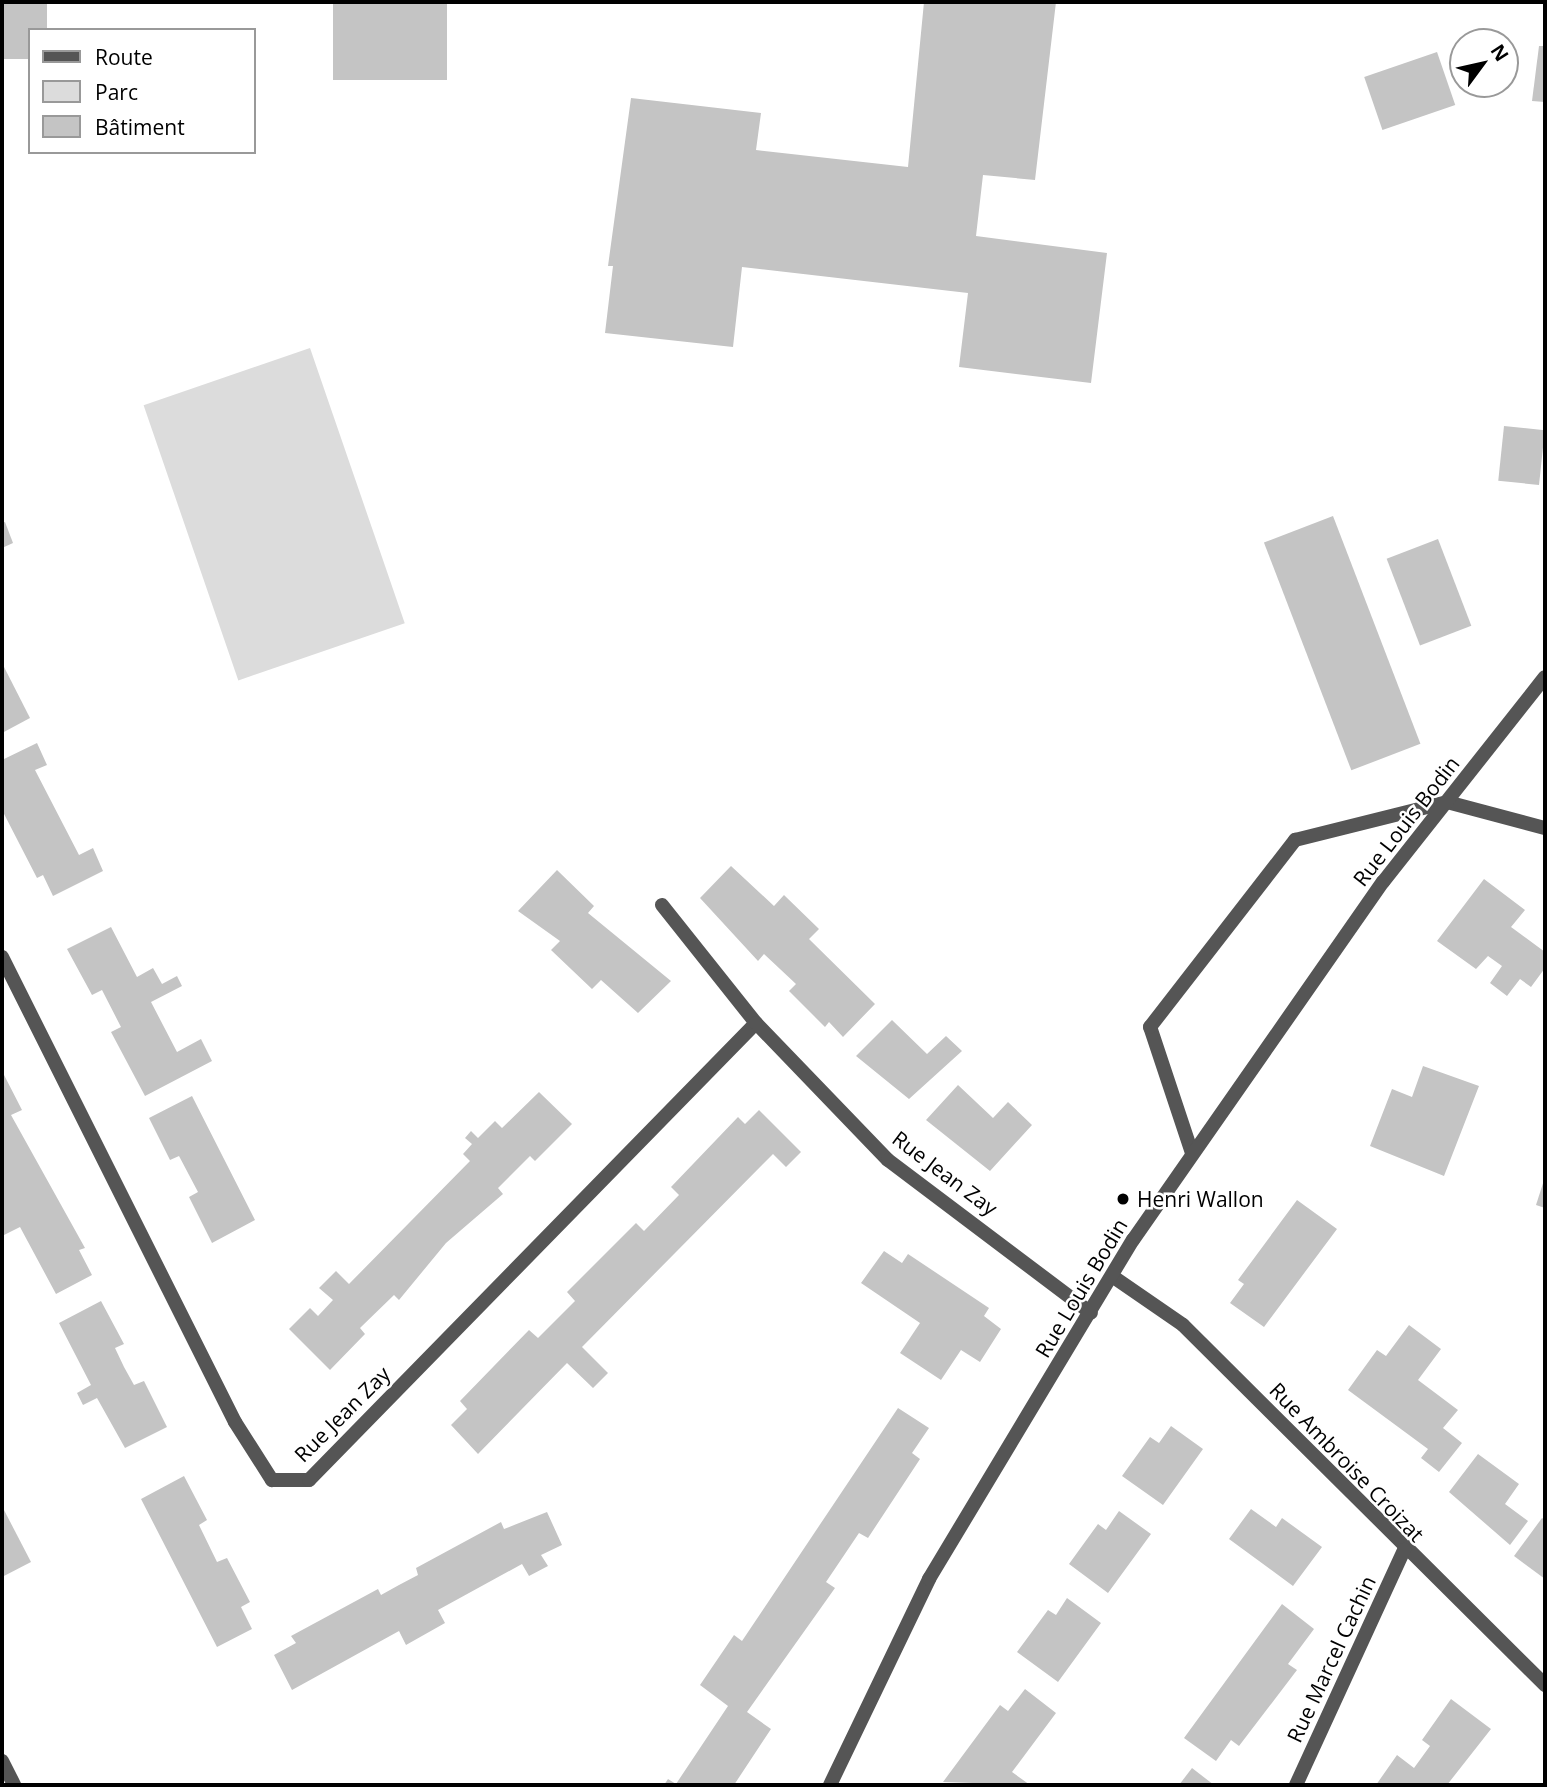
<!DOCTYPE html>
<html>
<head>
<meta charset="utf-8">
<style>
	body { margin:0 }
	#map { position:relative; width:1547px; height:1787px; overflow:hidden; background:#fff; font-family:"Open Sans",sans-serif }
	div>[style] { position:absolute }
	.green>* { inset:0; background:#dcdcdc; transform-origin:0 0 }
	.building>* { inset:0; background:#c4c4c4; transform-origin:0 0 }
	.service>* { height:14px; margin:-7px; padding:0 7px; transform-origin:7px; border-radius:7px; background:#555 }
	.minor>* { height:14px; margin:-7px; padding:0 7px; transform-origin:7px; border-radius:7px; background:#555 }
	.dots>* { width:19px; height:19px; translate:-50% -50%; box-sizing:border-box; border:4px solid #fff; border-radius:50% }
	span { translate:-50% -50%; white-space:nowrap; text-align:center; line-height:1.15; -webkit-text-stroke:5px #fff; paint-order:stroke }
	.street-label { font-size:21px; color:#000 }
	.poi-label { font-size:21px; color:#000 }
	.left { translate:0 -50%; text-align:left }
	.frame { position:absolute; inset:0; border:4px solid #000; pointer-events:none }
	.legend { position:absolute; left:28px; top:28px; width:228px; height:126px; box-sizing:border-box; background:#fff; border:2px solid #999; margin:0; padding:9px 12px; list-style:none; font-size:21px; color:#000 }
	.legend li { display:flex; align-items:center; gap:14px; height:35px }
	.legend b { width:35px; border:2px solid #999 }
	.north { position:absolute; left:1449px; top:28px; width:70px; height:70px; box-sizing:border-box; background:#fff; border:2px solid #999; border-radius:50%; rotate:57deg; font-size:19px; font-weight:700; line-height:28px; text-align:center; color:#000 }
	.north::after { content:''; display:block; margin:auto; width:24px; height:32px; background:#000; clip-path:polygon(50% 0,100% 100%,50% 72%,0 100%) }
</style>
</head>
<body>
<div id="map">
	<div class="green">
		<i style="left:310px;top:348px;width:291px;height:176px;rotate:71deg"></i>
	</div>
	<div class="building">
		<i style="clip-path:polygon(2px 2px,47px 2px,47px 30px,30px 30px,30px 59px,2px 59px)"></i>
		<i style="left:333px;top:2px;width:114px;height:78px"></i>
		<i style="clip-path:polygon(924px 2px,1056px 2px,1035px 180px,983px 175px,976px 236px,1107px 253px,1091px 383px,959px 367px,968px 293px,742px 267px,733px 347px,605px 333px,613px 266px,608px 266px,631px 98px,761px 113px,756px 150px,908px 167px)"></i>
		<i style="clip-path:polygon(1539px 46px,1545px 46px,1545px 102px,1532px 101px)"></i>
		<i style="left:1437px;top:52px;width:56px;height:77px;rotate:71deg"></i>
		<i style="left:1504px;top:426px;width:41px;height:55px;rotate:6deg"></i>
		<i style="left:1333px;top:516px;width:244px;height:74px;rotate:69deg"></i>
		<i style="clip-path:polygon(5px 522px,13px 543px,2px 548px,2px 523px)"></i>
		<i style="left:1438px;top:539px;width:93px;height:55px;rotate:69deg"></i>
		<i style="clip-path:polygon(2px 663px,30px 718px,2px 733px)"></i>
		<i style="clip-path:polygon(37px 743px,47px 765px,35px 770px,79px 855px,93px 848px,103px 871px,53px 896px,43px 875px,37px 878px,2px 810px,2px 760px)"></i>
		<i style="clip-path:polygon(731px 866px,774px 906px,784px 895px,819px 929px,809px 939px,875px 1004px,843px 1037px,829px 1022px,825px 1027px,789px 991px,796px 984px,764px 954px,758px 961px,700px 898px)"></i>
		<i style="clip-path:polygon(557px 870px,594px 906px,588px 913px,671px 981px,638px 1013px,601px 980px,592px 989px,551px 950px,560px 941px,518px 911px)"></i>
		<i style="clip-path:polygon(1484px 879px,1525px 910px,1511px 927px,1545px 952px,1545px 968px,1531px 987px,1520px 979px,1507px 996px,1490px 983px,1502px 966px,1488px 956px,1476px 969px,1437px 941px)"></i>
		<i style="clip-path:polygon(111px 927px,137px 977px,153px 968px,162px 984px,177px 976px,182px 986px,151px 1002px,177px 1052px,201px 1039px,212px 1061px,145px 1096px,111px 1032px,121px 1027px,102px 990px,92px 995px,67px 949px)"></i>
		<i style="clip-path:polygon(892px 1020px,927px 1054px,946px 1036px,962px 1051px,909px 1099px,856px 1056px)"></i>
		<i style="clip-path:polygon(1423px 1066px,1479px 1086px,1444px 1176px,1370px 1146px,1392px 1089px,1412px 1097px)"></i>
		<i style="clip-path:polygon(2px 1071px,22px 1110px,11px 1115px,85px 1248px,79px 1250px,92px 1275px,56px 1294px,20px 1227px,2px 1236px)"></i>
		<i style="clip-path:polygon(958px 1085px,993px 1118px,1008px 1102px,1032px 1125px,990px 1171px,926px 1120px)"></i>
		<i style="clip-path:polygon(539px 1092px,572px 1124px,535px 1161px,530px 1156px,498px 1188px,503px 1194px,446px 1243px,399px 1300px,394px 1295px,360px 1328px,365px 1334px,330px 1370px,289px 1329px,310px 1308px,318px 1316px,333px 1300px,319px 1288px,336px 1271px,349px 1284px,470px 1161px,463px 1154px,472px 1144px,465px 1138px,471px 1131px,478px 1138px,495px 1121px,502px 1128px)"></i>
		<i style="clip-path:polygon(192px 1096px,255px 1220px,212px 1243px,189px 1197px,198px 1192px,179px 1156px,170px 1160px,149px 1118px)"></i>
		<i style="clip-path:polygon(759px 1110px,801px 1152px,786px 1167px,773px 1154px,582px 1347px,608px 1373px,593px 1388px,567px 1363px,478px 1454px,451px 1425px,467px 1409px,460px 1401px,529px 1330px,538px 1338px,575px 1301px,567px 1292px,636px 1223px,644px 1231px,679px 1195px,671px 1187px,738px 1117px,745px 1124px)"></i>
		<i style="clip-path:polygon(1545px 1177px,1545px 1208px,1536px 1205px)"></i>
		<i style="clip-path:polygon(1297px 1200px,1337px 1229px,1264px 1327px,1230px 1303px,1244px 1284px,1238px 1280px)"></i>
		<i style="clip-path:polygon(884px 1251px,902px 1263px,908px 1254px,989px 1308px,984px 1316px,1001px 1329px,980px 1362px,961px 1350px,941px 1380px,900px 1353px,920px 1323px,861px 1283px)"></i>
		<i style="clip-path:polygon(101px 1301px,124px 1344px,115px 1348px,124px 1367px,134px 1385px,144px 1381px,167px 1427px,125px 1448px,97px 1398px,83px 1405px,77px 1393px,91px 1385px,59px 1323px)"></i>
		<i style="clip-path:polygon(1409px 1325px,1441px 1349px,1418px 1380px,1458px 1410px,1443px 1428px,1462px 1443px,1439px 1472px,1421px 1458px,1428px 1449px,1348px 1390px,1377px 1350px,1386px 1356px)"></i>
		<i style="clip-path:polygon(898px 1408px,929px 1428px,912px 1453px,920px 1459px,868px 1538px,859px 1533px,826px 1582px,835px 1588px,747px 1712px,771px 1729px,734px 1785px,664px 1785px,668px 1779px,676px 1784px,728px 1706px,700px 1685px,734px 1635px,742px 1641px)"></i>
		<i style="clip-path:polygon(1171px 1426px,1203px 1449px,1163px 1505px,1122px 1476px,1150px 1437px,1159px 1443px)"></i>
		<i style="clip-path:polygon(1478px 1454px,1519px 1484px,1505px 1504px,1528px 1521px,1510px 1545px,1449px 1492px)"></i>
		<i style="clip-path:polygon(184px 1476px,207px 1520px,199px 1525px,217px 1562px,227px 1558px,250px 1602px,241px 1607px,252px 1629px,217px 1647px,141px 1499px)"></i>
		<i style="clip-path:polygon(1251px 1509px,1276px 1527px,1282px 1518px,1322px 1547px,1293px 1586px,1229px 1539px)"></i>
		<i style="clip-path:polygon(4px 1510px,31px 1562px,2px 1577px,2px 1511px)"></i>
		<i style="clip-path:polygon(1119px 1511px,1151px 1534px,1108px 1593px,1069px 1564px,1098px 1524px,1106px 1530px)"></i>
		<i style="clip-path:polygon(547px 1512px,562px 1545px,541px 1555px,548px 1566px,529px 1576px,522px 1564px,438px 1610px,445px 1623px,406px 1645px,399px 1631px,292px 1690px,274px 1655px,296px 1643px,291px 1636px,378px 1589px,381px 1595px,399px 1585px,418px 1575px,416px 1568px,501px 1522px,504px 1529px)"></i>
		<i style="clip-path:polygon(1542px 1518px,1545px 1520px,1545px 1579px,1514px 1556px)"></i>
		<i style="clip-path:polygon(1067px 1598px,1101px 1623px,1058px 1682px,1017px 1652px,1048px 1610px,1056px 1615px)"></i>
		<i style="clip-path:polygon(1282px 1604px,1314px 1629px,1288px 1664px,1297px 1670px,1239px 1746px,1231px 1740px,1216px 1761px,1184px 1738px)"></i>
		<i style="clip-path:polygon(1025px 1689px,1056px 1713px,1012px 1772px,1030px 1785px,943px 1782px,1000px 1705px,1008px 1711px)"></i>
		<i style="clip-path:polygon(1451px 1699px,1491px 1729px,1447px 1785px,1376px 1785px,1397px 1755px,1414px 1768px,1430px 1746px,1422px 1740px)"></i>
		<i style="clip-path:polygon(1192px 1768px,1214px 1785px,1179px 1785px)"></i>
	</div>
	<div class="service">
		<i style="left:1192px;top:1153px;width:133px;rotate:-108.4deg"></i>
		<i style="left:1150px;top:1027px;width:237px;rotate:-52.2deg"></i>
		<i style="left:1295px;top:840px;width:157px;rotate:-14deg"></i>
	</div>
	<div class="minor">
		<i style="left:1447px;top:802px;width:101px;rotate:14.9deg"></i>
		<i style="left:662px;top:905px;width:151px;rotate:51.5deg"></i>
		<i style="left:2px;top:957px;width:520px;rotate:63.39deg"></i>
		<i style="left:235px;top:1422px;width:69px;rotate:57.5deg"></i>
		<i style="left:272px;top:1480px;width:37px"></i>
		<i style="left:309px;top:1480px;width:639px;rotate:-45.63deg"></i>
		<i style="left:756px;top:1023px;width:190px;rotate:46.1deg"></i>
		<i style="left:888px;top:1160px;width:254px;rotate:37deg"></i>
		<i style="left:1112px;top:1276px;width:86px;rotate:34.6deg"></i>
		<i style="left:1183px;top:1325px;width:511px;rotate:44.84deg"></i>
		<i style="left:2px;top:1761px;width:27px;rotate:63deg"></i>
		<i style="left:830px;top:1785px;width:229px;rotate:-64.3deg"></i>
		<i style="left:929px;top:1579px;width:396px;rotate:-59deg"></i>
		<i style="left:1133px;top:1240px;width:437px;rotate:-55.1deg"></i>
		<i style="left:1383px;top:882px;width:261px;rotate:-51.7deg"></i>
		<i style="left:1296px;top:1785px;width:259px;rotate:-65.3deg"></i>
	</div>
	<div class="dots">
		<i style="left:1123px;top:1199px;background:#000"></i>
	</div>
	<div class="street-label">
		<span style="left:1406px;top:821px;rotate:-52deg">Rue Louis Bodin</span>
		<span style="left:945px;top:1173px;rotate:37deg">Rue Jean Zay</span>
		<span style="left:1081px;top:1288px;rotate:-59deg">Rue Louis Bodin</span>
		<span style="left:342px;top:1414px;rotate:-45deg">Rue Jean Zay</span>
		<span style="left:1347px;top:1462px;rotate:46deg">Rue Ambroise Croizat</span>
		<span style="left:1331px;top:1659px;rotate:-65deg">Rue Marcel Cachin</span>
	</div>
	<div class="poi-label">
		<span class="left" style="left:1137px;top:1199px">Henri Wallon</span>
	</div>
	<div class="frame"></div>
	<ul class="legend">
	<li><b style="height:9px;background:#555"></b>Route</li>
	<li><b style="height:19px;background:#dcdcdc"></b>Parc</li>
	<li><b style="height:19px;background:#c4c4c4"></b>Bâtiment</li>
	</ul>
	<div class="north">N</div>
</div>
</body>
</html>
